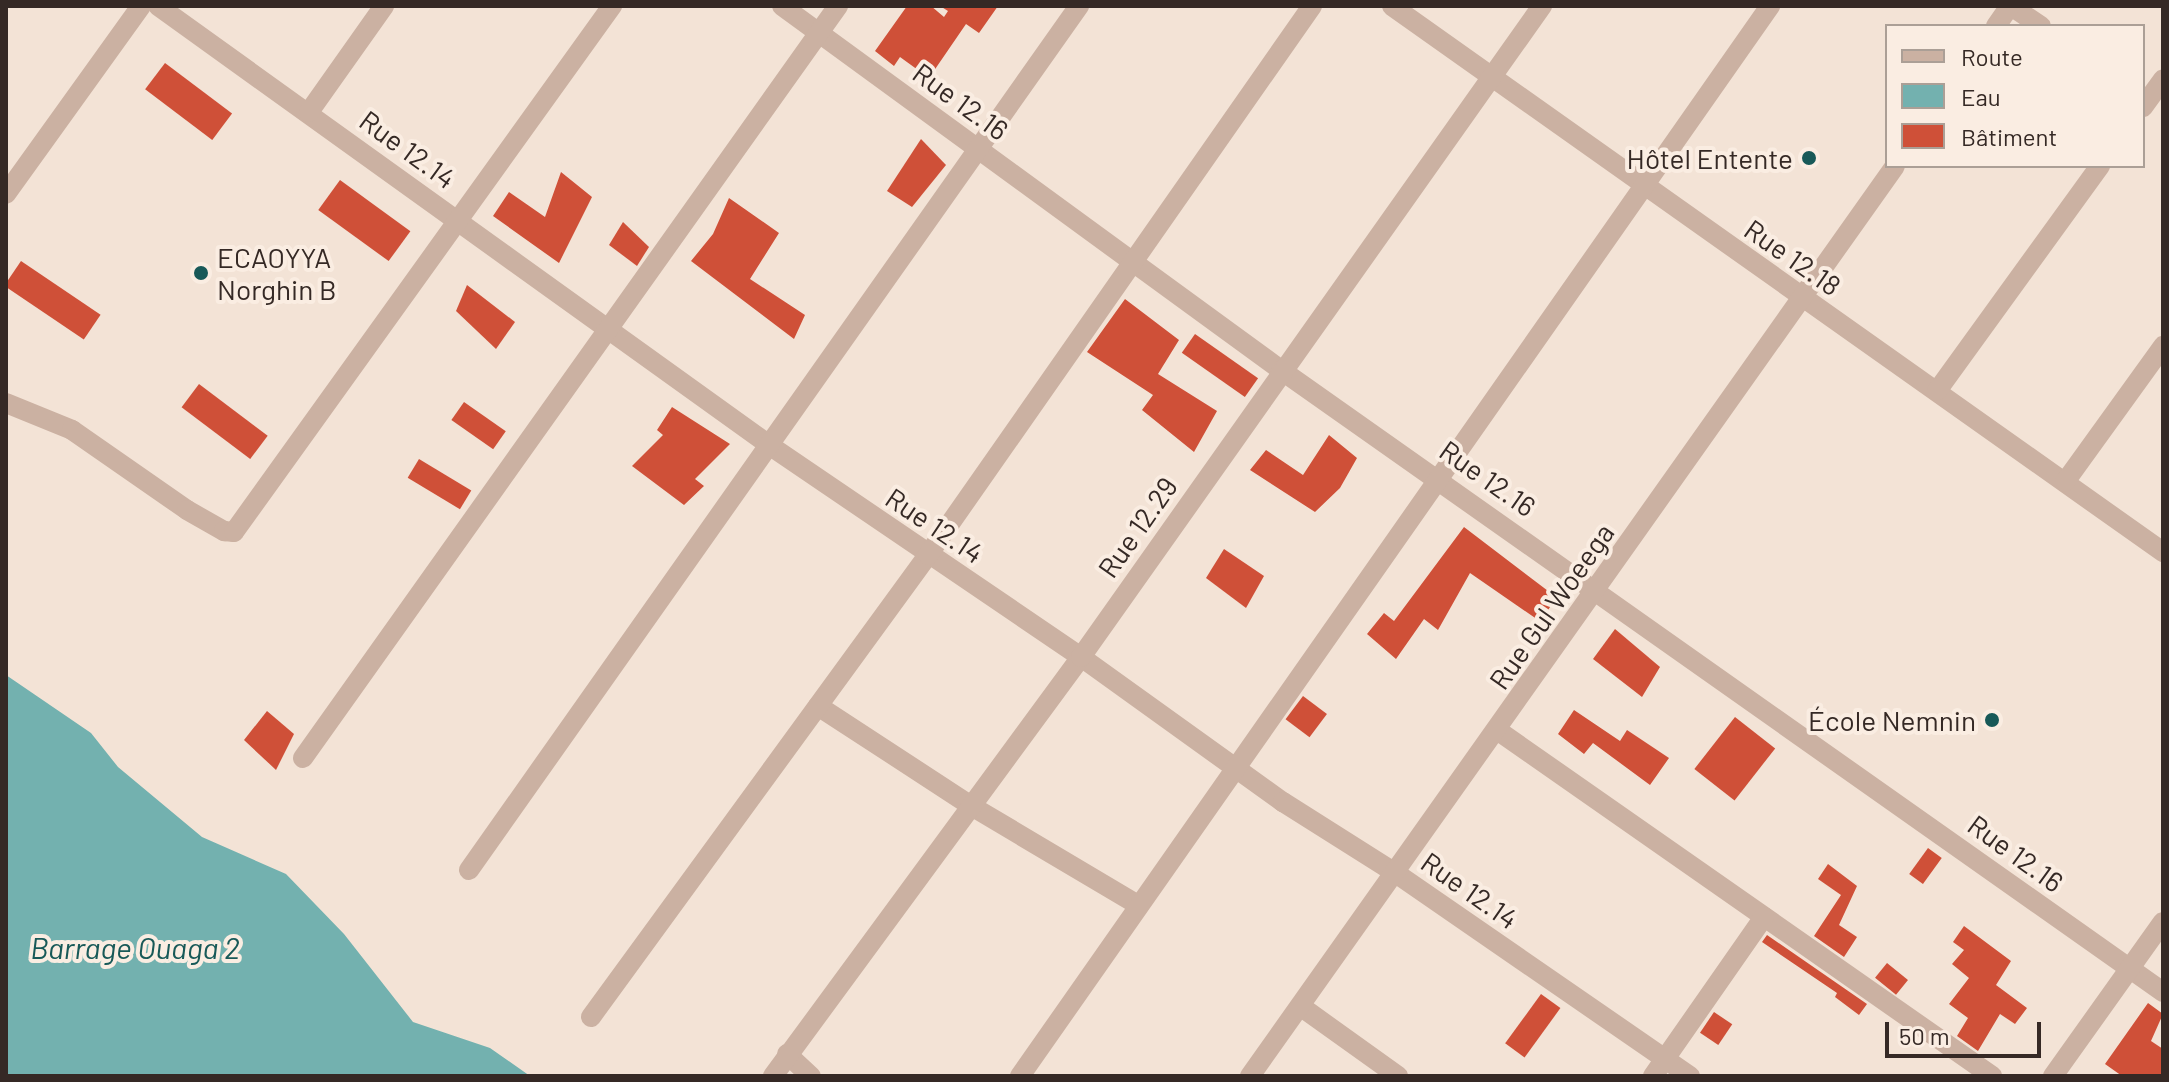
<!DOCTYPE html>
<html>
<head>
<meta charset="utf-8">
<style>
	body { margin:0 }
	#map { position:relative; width:2169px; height:1082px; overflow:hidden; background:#f3e3d6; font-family:Barlow,sans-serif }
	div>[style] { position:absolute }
	.water>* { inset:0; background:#73b1af }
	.building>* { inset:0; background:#cf5038; transform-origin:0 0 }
	.minor>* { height:20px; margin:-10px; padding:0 10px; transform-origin:10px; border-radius:10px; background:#cbb1a2 }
	.dots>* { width:22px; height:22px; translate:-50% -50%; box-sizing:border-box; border:4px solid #faede2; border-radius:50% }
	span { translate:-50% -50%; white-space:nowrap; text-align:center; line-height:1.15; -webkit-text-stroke:8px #faede2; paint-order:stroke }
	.street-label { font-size:28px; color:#352925 }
	.poi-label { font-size:28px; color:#352925 }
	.right { translate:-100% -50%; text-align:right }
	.left { translate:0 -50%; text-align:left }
	.water-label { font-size:30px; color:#185958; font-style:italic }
	.frame { position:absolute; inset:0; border:8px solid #352925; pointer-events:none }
	.legend { position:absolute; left:1885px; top:24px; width:260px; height:144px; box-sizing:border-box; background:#faede2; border:2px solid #ab9f96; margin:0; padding:10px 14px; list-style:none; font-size:24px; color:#352925 }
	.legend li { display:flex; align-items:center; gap:16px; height:40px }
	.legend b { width:40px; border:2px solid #ab9f96 }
	.scale { position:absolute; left:1885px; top:1022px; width:156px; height:36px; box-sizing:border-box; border:4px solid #352925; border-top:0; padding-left:10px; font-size:24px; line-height:28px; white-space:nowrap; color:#352925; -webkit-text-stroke:6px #faede2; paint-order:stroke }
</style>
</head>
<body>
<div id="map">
	<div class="water">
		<i style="clip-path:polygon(6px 675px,91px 733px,118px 767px,202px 837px,286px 874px,344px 934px,413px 1022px,490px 1048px,530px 1076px,6px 1076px)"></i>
	</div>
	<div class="building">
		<i style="clip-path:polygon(907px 6px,931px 6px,944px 17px,948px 11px,940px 6px,998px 6px,979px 33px,966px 24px,929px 78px,900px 57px,894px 66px,875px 51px)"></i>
		<i style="left:165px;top:63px;width:84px;height:33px;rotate:37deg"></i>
		<i style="clip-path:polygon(921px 139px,946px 165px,912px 207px,887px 191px)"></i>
		<i style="clip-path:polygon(561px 172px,592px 197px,559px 263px,493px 216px,509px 192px,545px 217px)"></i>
		<i style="left:340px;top:180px;width:87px;height:37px;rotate:36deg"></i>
		<i style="clip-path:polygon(729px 198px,779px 233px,750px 279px,805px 315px,794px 339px,691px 261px,713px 234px)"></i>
		<i style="clip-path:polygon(623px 222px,649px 247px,637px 266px,609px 245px)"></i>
		<i style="left:21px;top:261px;width:96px;height:30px;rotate:34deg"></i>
		<i style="clip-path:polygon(467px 285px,515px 322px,496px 349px,456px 311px)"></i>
		<i style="clip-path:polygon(1125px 299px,1179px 340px,1158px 374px,1217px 411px,1194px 452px,1142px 410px,1153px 395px,1087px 352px)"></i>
		<i style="left:1195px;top:334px;width:77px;height:23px;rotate:35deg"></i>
		<i style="left:199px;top:384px;width:86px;height:29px;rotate:37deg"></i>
		<i style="left:464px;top:402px;width:51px;height:22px;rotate:35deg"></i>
		<i style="clip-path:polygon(672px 407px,730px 444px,695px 479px,704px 486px,684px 505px,632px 466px,663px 435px,657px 430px)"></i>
		<i style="clip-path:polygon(1329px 435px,1357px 458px,1340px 488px,1315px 512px,1250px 470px,1266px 450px,1303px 475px)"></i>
		<i style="left:419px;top:459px;width:61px;height:22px;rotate:31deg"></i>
		<i style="clip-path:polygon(1464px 527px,1556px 597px,1541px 622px,1470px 573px,1438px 630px,1424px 619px,1396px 659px,1367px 634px,1384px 613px,1394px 621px)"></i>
		<i style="clip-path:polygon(1224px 549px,1264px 576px,1246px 608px,1206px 578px)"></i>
		<i style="clip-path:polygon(1615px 629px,1660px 667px,1642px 697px,1593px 659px)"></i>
		<i style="left:1303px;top:696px;width:30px;height:29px;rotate:37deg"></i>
		<i style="clip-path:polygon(1574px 710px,1620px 741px,1627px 730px,1669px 758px,1650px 785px,1593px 743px,1584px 754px,1558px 734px)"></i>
		<i style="clip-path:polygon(267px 711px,294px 734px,276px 770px,244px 740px)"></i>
		<i style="left:1735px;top:717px;width:51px;height:66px;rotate:38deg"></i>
		<i style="left:1928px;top:848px;width:17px;height:32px;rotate:36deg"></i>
		<i style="clip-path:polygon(1828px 864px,1857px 886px,1839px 925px,1857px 937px,1844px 957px,1814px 936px,1841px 895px,1818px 879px)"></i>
		<i style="clip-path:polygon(1964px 926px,2011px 961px,1996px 985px,2027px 1008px,2015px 1024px,2000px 1014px,1978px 1051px,1957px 1036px,1968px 1018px,1949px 1004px,1969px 978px,1952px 964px,1964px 950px,1953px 942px)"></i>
		<i style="clip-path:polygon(1767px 935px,1867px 1004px,1859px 1015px,1835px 997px,1837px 993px,1762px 942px)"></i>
		<i style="left:1887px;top:963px;width:27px;height:19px;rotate:39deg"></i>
		<i style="left:1541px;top:994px;width:24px;height:61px;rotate:36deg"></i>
		<i style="clip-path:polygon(2148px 1003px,2163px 1014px,2151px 1041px,2163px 1049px,2163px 1076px,2122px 1076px,2105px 1064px)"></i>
		<i style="left:1714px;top:1012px;width:22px;height:25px;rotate:34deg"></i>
	</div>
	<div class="minor">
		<i style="left:158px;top:6px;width:756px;rotate:35.69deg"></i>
		<i style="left:772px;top:447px;width:374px;rotate:34.2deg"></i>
		<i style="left:1081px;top:657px;width:249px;rotate:35.7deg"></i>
		<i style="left:1283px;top:802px;width:135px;rotate:32.3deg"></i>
		<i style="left:1397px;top:874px;width:356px;rotate:34.6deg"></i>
		<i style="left:782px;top:6px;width:618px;rotate:36.11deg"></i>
		<i style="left:1281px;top:370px;width:1079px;rotate:35.19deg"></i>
		<i style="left:1392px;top:6px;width:945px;rotate:35.31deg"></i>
		<i style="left:2011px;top:6px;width:36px;rotate:34deg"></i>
		<i style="left:1996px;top:26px;width:24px;rotate:-55deg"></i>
		<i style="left:2143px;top:107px;width:34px;rotate:-54deg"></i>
		<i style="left:309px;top:112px;width:130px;rotate:-54.7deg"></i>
		<i style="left:6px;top:194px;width:231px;rotate:-54.3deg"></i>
		<i style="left:1937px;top:391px;width:278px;rotate:-54.1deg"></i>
		<i style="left:6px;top:403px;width:71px;rotate:22.2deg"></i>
		<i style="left:72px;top:430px;width:140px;rotate:34.8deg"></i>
		<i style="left:187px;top:510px;width:43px;rotate:29.6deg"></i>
		<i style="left:224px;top:531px;width:10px;rotate:6deg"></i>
		<i style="left:234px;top:532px;width:648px;rotate:-54.3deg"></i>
		<i style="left:2065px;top:482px;width:168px;rotate:-54.2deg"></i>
		<i style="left:818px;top:706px;width:185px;rotate:33.1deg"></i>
		<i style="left:973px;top:807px;width:192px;rotate:30.7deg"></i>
		<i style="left:1497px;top:730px;width:604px;rotate:34.95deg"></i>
		<i style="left:303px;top:758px;width:923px;rotate:-54.57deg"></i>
		<i style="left:469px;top:870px;width:1058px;rotate:-54.78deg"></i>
		<i style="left:1303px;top:1008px;width:117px;rotate:35.6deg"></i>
		<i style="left:591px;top:1017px;width:572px;rotate:-53.89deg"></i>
		<i style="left:928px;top:555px;width:670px;rotate:-55.03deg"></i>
		<i style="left:787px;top:1054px;width:33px;rotate:43deg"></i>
		<i style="left:773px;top:1076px;width:520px;rotate:-53.68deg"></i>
		<i style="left:1081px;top:657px;width:798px;rotate:-54.7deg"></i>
		<i style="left:1020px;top:1076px;width:1307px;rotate:-54.97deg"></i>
		<i style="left:1250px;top:1076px;width:1115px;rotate:-54.67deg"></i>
		<i style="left:1653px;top:1076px;width:194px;rotate:-55.1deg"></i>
		<i style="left:2053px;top:1076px;width:189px;rotate:-54.5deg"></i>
	</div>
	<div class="dots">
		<i style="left:1809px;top:158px;background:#185958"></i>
		<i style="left:201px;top:273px;background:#185958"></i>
		<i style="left:1992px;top:720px;background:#185958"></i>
	</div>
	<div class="street-label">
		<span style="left:961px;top:101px;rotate:36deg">Rue 12.16</span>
		<span style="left:408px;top:149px;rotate:36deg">Rue 12.14</span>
		<span style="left:1793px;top:257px;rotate:35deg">Rue 12.18</span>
		<span style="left:1488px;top:478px;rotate:35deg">Rue 12.16</span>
		<span style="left:935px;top:525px;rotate:34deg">Rue 12.14</span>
		<span style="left:1137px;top:527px;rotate:-55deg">Rue 12.29</span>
		<span style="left:1551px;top:606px;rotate:-55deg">Rue Gul Woeega</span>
		<span style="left:2016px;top:853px;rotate:36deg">Rue 12.16</span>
		<span style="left:1470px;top:890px;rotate:35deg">Rue 12.14</span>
	</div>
	<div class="poi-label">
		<span class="right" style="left:1793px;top:158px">Hôtel Entente</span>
		<span class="left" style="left:217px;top:273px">ECAOYYA<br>Norghin B</span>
		<span class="right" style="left:1976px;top:720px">École Nemnin</span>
	</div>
	<div class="water-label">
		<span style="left:135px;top:947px">Barrage Ouaga 2</span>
	</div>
	<div class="frame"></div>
	<ul class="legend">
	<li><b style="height:10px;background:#cbb1a2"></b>Route</li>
	<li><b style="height:22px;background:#73b1af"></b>Eau</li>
	<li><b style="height:22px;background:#cf5038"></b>Bâtiment</li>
	</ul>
	<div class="scale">50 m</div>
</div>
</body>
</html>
